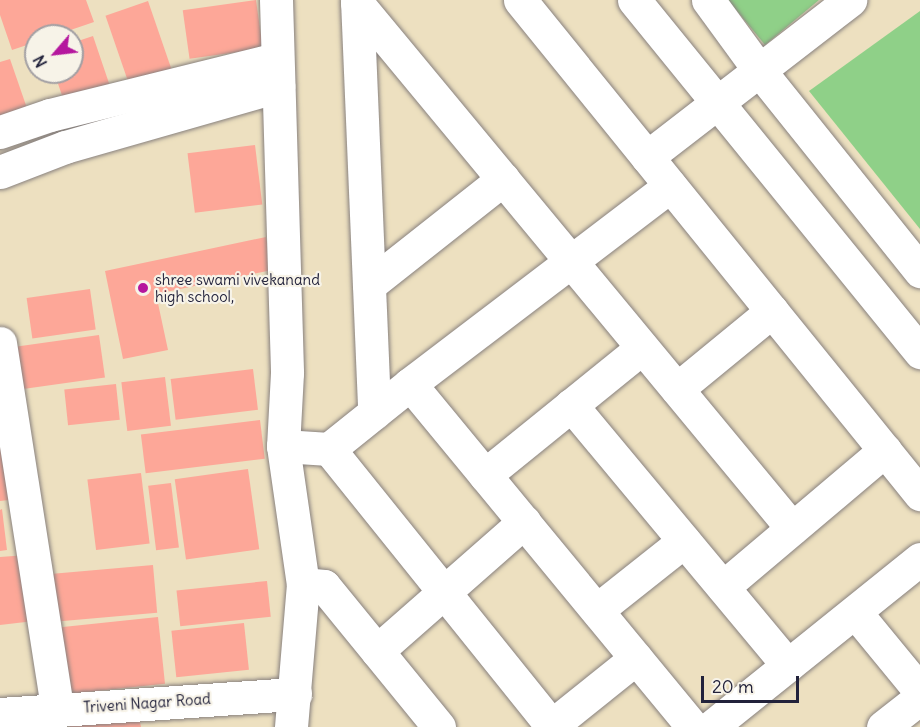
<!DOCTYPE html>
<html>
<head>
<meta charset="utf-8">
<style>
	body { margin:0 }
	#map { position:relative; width:920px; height:727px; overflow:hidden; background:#ede0c0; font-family:Delius,sans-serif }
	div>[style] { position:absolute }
	.green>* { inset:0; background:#8fd088 }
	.building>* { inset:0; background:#fda798; transform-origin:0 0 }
	.roads { filter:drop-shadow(0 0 2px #88817e) drop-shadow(0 0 2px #88817e) }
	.minor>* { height:33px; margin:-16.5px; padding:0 16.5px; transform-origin:16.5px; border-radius:16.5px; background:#fff }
	.tertiary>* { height:33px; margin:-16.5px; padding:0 16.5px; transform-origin:16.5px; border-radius:16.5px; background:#fff }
	.primary>* { height:33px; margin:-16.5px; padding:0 16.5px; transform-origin:16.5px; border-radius:16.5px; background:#fff }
	.dots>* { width:16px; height:16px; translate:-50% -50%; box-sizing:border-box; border:3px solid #f7f3e8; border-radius:50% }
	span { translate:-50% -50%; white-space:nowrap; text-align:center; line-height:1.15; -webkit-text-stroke:4.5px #f7f3e8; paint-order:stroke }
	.poi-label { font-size:15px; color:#22223b }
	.left { translate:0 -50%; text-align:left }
	.street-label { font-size:15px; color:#22223b }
	.north { position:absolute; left:24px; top:24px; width:60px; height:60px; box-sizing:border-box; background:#f7f3e8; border:2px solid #a29fa3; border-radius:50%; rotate:242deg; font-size:16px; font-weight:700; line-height:24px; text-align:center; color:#22223b }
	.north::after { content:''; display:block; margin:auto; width:21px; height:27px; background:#b5179e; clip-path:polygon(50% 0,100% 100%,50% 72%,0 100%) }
	.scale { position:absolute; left:701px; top:676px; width:98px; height:27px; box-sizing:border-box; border:3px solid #22223b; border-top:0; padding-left:8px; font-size:18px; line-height:21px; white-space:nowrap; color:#22223b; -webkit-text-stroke:4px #f7f3e8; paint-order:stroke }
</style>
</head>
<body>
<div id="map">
	<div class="green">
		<i style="clip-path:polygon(728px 0,819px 0,765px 45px)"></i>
		<i style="clip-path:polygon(920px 11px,920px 229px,809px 91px)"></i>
	</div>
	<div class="building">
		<i style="clip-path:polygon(0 0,86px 0,94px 22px,53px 36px,36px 36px,36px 42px,12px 50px,0 15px)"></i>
		<i style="left:256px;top:0;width:49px;height:74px;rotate:82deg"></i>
		<i style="left:148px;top:1px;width:78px;height:45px;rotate:71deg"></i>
		<i style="clip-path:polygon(93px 36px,113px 95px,67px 110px,54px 72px,72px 72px,72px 43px)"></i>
		<i style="clip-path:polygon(10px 59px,29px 114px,0 124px,0 62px)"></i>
		<i style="left:255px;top:145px;width:60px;height:68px;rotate:83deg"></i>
		<i style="clip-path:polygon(266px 237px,272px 270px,156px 294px,168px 350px,123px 359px,105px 271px)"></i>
		<i style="left:90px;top:289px;width:41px;height:64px;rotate:82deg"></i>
		<i style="left:99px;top:335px;width:43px;height:88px;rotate:82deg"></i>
		<i style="left:253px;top:369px;width:41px;height:83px;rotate:83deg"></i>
		<i style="left:165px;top:377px;width:49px;height:44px;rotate:83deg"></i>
		<i style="left:116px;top:384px;width:36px;height:52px;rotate:84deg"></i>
		<i style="left:260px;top:420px;width:39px;height:120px;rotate:83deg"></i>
		<i style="clip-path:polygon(0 447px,18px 499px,0 501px)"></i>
		<i style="left:248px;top:469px;width:81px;height:74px;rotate:82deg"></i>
		<i style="left:141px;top:473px;width:71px;height:54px;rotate:83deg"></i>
		<i style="left:171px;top:483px;width:65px;height:23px;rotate:83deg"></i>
		<i style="clip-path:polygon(2px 509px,7px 550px,0 551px,0 510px)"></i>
		<i style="clip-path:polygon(27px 555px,34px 621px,0 625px,0 557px)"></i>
		<i style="left:153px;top:565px;width:48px;height:103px;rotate:85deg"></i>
		<i style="left:267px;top:581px;width:36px;height:91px;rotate:84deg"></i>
		<i style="left:158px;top:617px;width:67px;height:98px;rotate:84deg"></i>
		<i style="left:244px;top:623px;width:47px;height:73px;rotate:84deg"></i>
		<i style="clip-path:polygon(138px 712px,141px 727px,70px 727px,69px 723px)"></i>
	</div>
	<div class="roads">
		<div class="minor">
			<i style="left:357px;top:0;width:413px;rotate:87.6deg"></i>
			<i style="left:520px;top:0;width:636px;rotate:51deg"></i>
			<i style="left:357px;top:3px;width:682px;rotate:50.36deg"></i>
			<i style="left:0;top:132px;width:53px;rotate:-18.8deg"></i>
			<i style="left:50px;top:115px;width:234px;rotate:-13.9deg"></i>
			<i style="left:647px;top:157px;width:257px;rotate:-37.7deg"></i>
			<i style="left:0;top:172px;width:70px;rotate:-21deg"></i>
			<i style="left:65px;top:147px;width:222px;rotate:-16deg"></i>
			<i style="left:369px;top:285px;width:171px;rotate:-38.3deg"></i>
			<i style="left:0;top:343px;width:370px;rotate:81.1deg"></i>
			<i style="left:410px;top:384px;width:445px;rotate:50.5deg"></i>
			<i style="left:677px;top:389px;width:123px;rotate:-39.4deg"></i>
			<i style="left:571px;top:405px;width:339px;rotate:50.2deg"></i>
			<i style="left:283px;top:446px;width:46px;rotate:3.7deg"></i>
			<i style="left:329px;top:449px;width:104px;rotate:-38.7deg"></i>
			<i style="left:410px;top:384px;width:327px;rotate:-37.3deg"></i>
			<i style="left:329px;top:449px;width:356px;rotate:51.2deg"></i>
			<i style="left:485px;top:475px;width:202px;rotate:-39deg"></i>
			<i style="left:303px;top:584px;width:21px;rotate:5deg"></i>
			<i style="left:324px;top:586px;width:182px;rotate:50.8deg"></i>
			<i style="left:723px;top:587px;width:212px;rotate:-40.2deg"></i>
			<i style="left:597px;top:610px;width:111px;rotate:-38.4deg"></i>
			<i style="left:855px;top:612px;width:102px;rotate:50.6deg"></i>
			<i style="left:377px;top:651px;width:196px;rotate:-41.3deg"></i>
			<i style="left:550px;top:727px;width:110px;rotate:-38.7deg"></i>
			<i style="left:711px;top:727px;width:268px;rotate:-38.8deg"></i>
			<i style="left:883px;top:727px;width:47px;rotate:-38.1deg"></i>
		</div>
		<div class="tertiary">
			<i style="left:276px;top:0;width:373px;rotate:88.3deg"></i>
			<i style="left:287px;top:373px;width:73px;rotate:93.1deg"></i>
			<i style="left:283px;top:446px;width:139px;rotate:81.8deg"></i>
			<i style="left:303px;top:584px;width:144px;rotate:94.8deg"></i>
			<i style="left:0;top:714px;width:296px;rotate:-3.9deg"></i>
		</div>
		<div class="primary">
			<i style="left:634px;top:0;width:454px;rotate:50.9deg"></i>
			<i style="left:708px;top:0;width:87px;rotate:53.9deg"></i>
			<i style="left:759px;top:70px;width:258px;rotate:51.3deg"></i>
		</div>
	</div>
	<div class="dots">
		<i style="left:143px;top:288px;background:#b5179e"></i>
	</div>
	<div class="poi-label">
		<span class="left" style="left:155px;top:288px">shree swami vivekanand<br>high school,</span>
	</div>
	<div class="street-label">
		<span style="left:147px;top:703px;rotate:-4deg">Triveni Nagar Road</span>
	</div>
	<div class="north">N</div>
	<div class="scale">20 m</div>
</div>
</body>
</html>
